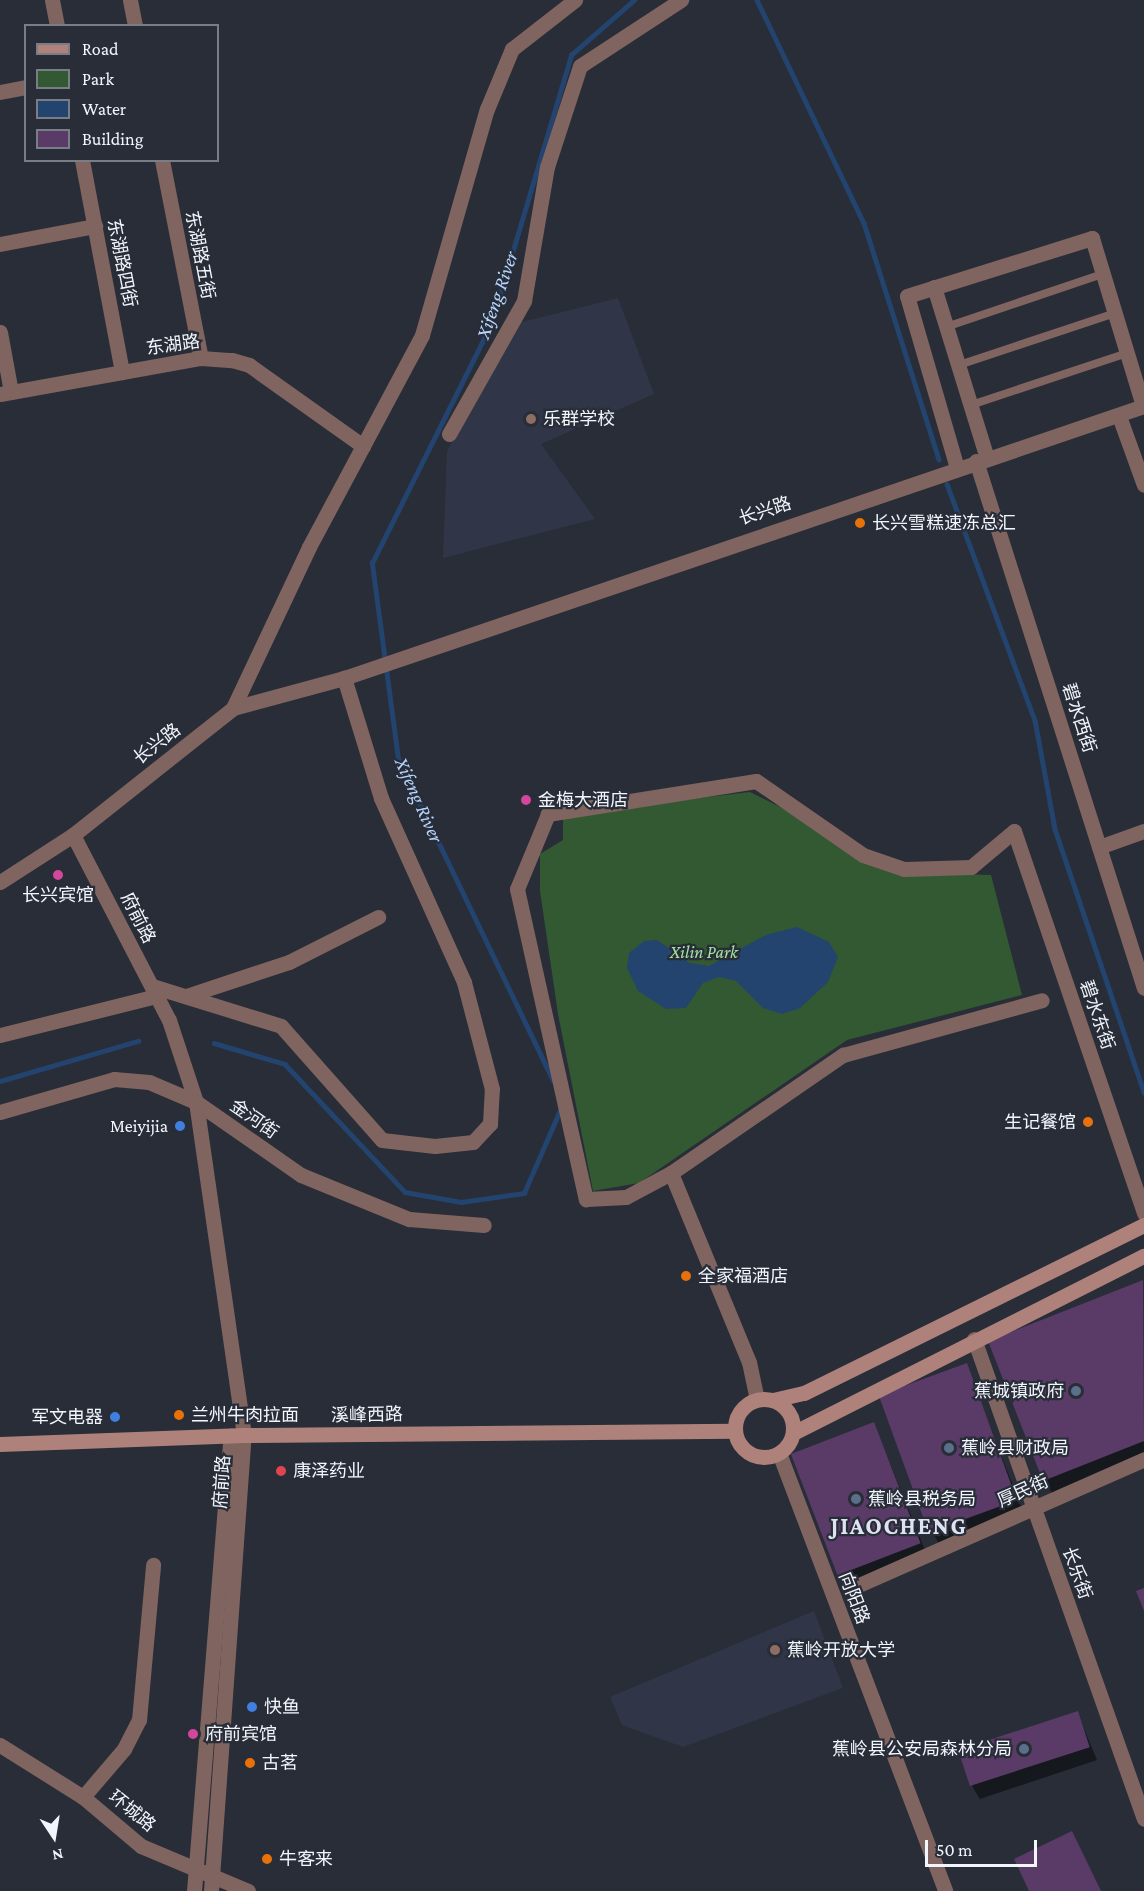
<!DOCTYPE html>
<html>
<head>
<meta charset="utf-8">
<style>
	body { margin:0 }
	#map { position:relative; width:1144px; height:1891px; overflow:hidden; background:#282d38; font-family:"Crimson Pro","Noto Sans SC",serif }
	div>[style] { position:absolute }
	.built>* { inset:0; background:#303647 }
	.green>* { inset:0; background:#335933 }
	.water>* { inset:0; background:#23446e }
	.shadow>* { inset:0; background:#0007; transform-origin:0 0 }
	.stream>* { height:4.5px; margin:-2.25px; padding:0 2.25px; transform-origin:2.25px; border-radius:2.25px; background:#23446e }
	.building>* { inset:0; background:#5a3b68; transform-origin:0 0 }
	.service>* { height:8px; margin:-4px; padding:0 4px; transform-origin:4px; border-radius:4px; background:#80645f }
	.minor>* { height:15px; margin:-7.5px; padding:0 7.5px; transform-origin:7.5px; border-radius:7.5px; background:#80645f }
	.tertiary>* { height:15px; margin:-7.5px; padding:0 7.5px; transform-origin:7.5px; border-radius:7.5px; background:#80645f }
	.secondary>* { height:15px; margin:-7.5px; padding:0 7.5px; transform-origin:7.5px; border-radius:7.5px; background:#ae827b }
	.secondary>.ring { margin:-7.5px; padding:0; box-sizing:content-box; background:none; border:15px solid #ae827b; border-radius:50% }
	.dots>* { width:16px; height:16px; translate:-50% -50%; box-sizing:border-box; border:3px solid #282d38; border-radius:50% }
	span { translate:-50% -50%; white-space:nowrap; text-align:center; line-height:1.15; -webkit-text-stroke:4.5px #282d38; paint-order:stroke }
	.street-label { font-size:18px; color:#f1f5fc }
	.poi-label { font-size:18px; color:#f1f5fc }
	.left { translate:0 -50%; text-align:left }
	.right { translate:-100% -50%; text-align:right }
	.park-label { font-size:18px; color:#a2e4a1; font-style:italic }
	.water-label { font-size:20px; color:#b5d4fe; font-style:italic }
	.district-label { font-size:24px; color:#dde3f2; font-weight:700; letter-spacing:1.5px }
	.legend { position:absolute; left:24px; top:24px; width:195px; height:138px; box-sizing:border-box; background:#282d38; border:2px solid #787d86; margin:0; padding:8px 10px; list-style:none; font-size:18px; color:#f1f5fc }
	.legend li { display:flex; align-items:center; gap:12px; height:30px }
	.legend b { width:30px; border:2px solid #787d86 }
	.north { position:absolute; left:24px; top:1807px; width:60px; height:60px; -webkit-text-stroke:4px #282d38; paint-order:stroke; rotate:168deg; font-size:16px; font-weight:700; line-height:24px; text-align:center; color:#f1f5fc }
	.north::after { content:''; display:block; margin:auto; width:21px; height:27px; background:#f1f5fc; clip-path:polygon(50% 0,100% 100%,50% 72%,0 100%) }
	.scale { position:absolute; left:925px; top:1840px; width:112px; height:27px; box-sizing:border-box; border:3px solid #f1f5fc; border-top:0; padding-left:8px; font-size:18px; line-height:21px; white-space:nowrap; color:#f1f5fc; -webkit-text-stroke:4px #282d38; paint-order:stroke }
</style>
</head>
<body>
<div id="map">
	<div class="built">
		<i style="clip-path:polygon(618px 298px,654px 394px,541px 444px,595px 519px,443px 558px,447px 451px,518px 323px)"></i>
		<i style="clip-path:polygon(814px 1611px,843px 1688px,683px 1747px,622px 1725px,610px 1697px)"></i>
	</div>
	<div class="green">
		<i style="clip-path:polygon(750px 792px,913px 873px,991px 875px,1022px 995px,847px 1040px,639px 1183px,593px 1191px,558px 1014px,540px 891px,540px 854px,563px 840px,563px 814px)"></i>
	</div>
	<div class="water">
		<i style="clip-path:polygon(797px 927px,829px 942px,838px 957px,828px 982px,800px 1008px,782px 1014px,763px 1008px,736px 981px,719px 977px,703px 983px,686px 1008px,666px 1009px,638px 991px,627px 968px,629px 953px,644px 941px,657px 940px,690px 963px,709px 966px,766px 935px)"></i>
	</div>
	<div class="shadow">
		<i style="clip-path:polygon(1142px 1282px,1144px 1457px,1052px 1493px,1045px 1480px)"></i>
		<i style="clip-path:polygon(966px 1365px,1024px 1514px,940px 1545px,932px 1532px)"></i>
		<i style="left:874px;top:1424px;width:144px;height:86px;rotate:68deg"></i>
		<i style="clip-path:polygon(1077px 1712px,1097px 1760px,980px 1799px,972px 1786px)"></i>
	</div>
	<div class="stream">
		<i style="left:757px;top:0;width:247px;rotate:64.4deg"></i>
		<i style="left:864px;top:223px;width:248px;rotate:72.4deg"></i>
		<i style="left:947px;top:484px;width:252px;rotate:69.6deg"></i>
		<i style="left:1035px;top:720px;width:111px;rotate:79.6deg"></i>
		<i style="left:1055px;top:829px;width:278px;rotate:71.3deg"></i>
		<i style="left:214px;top:1043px;width:74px;rotate:16.5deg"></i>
		<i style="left:285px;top:1064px;width:175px;rotate:46.8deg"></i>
		<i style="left:405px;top:1192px;width:57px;rotate:10.1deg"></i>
		<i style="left:461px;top:1202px;width:64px;rotate:-8.1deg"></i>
		<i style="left:524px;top:1193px;width:93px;rotate:-66.5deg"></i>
		<i style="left:0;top:1081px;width:144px;rotate:-16.2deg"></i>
		<i style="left:553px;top:1081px;width:357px;rotate:-115.7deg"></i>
		<i style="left:398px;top:759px;width:198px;rotate:-97.6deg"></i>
		<i style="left:372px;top:563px;width:267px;rotate:-63.5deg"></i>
		<i style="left:491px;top:324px;width:281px;rotate:-73.4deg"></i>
		<i style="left:571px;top:55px;width:84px;rotate:-41.1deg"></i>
	</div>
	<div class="building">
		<i style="clip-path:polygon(1143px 1280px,1144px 1441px,1043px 1481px,988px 1341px)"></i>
		<i style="left:967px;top:1363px;width:146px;height:94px;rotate:70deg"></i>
		<i style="left:874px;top:1422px;width:130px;height:89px;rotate:69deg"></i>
		<i style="clip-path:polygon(1144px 1588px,1144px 1611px,1136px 1591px)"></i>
		<i style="left:1078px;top:1711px;width:38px;height:126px;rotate:72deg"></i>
		<i style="clip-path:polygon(1072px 1831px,1101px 1891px,1029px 1891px,1014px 1859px)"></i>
	</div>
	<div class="service">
		<i style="left:946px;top:327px;width:166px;rotate:-18.7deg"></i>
		<i style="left:959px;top:365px;width:164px;rotate:-18.4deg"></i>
		<i style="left:971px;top:405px;width:164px;rotate:-18.4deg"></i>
	</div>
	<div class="minor">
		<i style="left:52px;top:0;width:26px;rotate:79deg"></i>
		<i style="left:130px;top:0;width:26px;rotate:79deg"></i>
		<i style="left:0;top:92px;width:26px;rotate:-11deg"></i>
		<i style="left:82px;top:160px;width:216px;rotate:79.3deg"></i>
		<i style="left:162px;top:160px;width:202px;rotate:78.9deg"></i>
		<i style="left:0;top:244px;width:97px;rotate:-10.7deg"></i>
		<i style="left:934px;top:287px;width:179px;rotate:72.8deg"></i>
		<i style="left:0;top:332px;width:61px;rotate:79.6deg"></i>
		<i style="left:0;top:394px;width:204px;rotate:-10.2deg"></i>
		<i style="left:201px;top:358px;width:31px;rotate:4deg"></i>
		<i style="left:232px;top:360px;width:18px;rotate:16deg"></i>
		<i style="left:249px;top:365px;width:140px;rotate:35.4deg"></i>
		<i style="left:1119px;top:416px;width:73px;rotate:70.1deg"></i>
		<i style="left:449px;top:434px;width:153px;rotate:-60.6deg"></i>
		<i style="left:524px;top:301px;width:136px;rotate:-80.3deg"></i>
		<i style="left:547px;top:167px;width:106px;rotate:-71.9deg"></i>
		<i style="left:580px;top:66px;width:121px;rotate:-33.2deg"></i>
		<i style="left:957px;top:468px;width:179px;rotate:-106.2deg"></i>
		<i style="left:907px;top:296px;width:194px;rotate:-17.4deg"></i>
		<i style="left:1092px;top:238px;width:176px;rotate:73.1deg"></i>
		<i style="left:1014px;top:831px;width:56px;rotate:140.1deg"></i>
		<i style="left:971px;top:867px;width:67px;rotate:178.3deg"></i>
		<i style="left:904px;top:869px;width:43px;rotate:-161.1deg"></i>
		<i style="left:863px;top:855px;width:130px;rotate:-145.3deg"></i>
		<i style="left:756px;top:781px;width:211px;rotate:171deg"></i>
		<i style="left:548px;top:814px;width:81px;rotate:112.5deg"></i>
		<i style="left:517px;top:889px;width:318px;rotate:77.5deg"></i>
		<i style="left:586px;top:1199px;width:40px;rotate:-2.9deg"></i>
		<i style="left:626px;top:1197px;width:51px;rotate:-28.1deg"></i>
		<i style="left:671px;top:1173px;width:209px;rotate:-34.5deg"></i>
		<i style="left:843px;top:1055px;width:206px;rotate:-15.4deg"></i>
		<i style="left:73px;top:835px;width:208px;rotate:62.6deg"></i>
		<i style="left:169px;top:1020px;width:86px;rotate:71.8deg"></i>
		<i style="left:196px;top:1102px;width:336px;rotate:81.8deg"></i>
		<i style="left:1099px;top:847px;width:48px;rotate:-19.6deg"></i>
		<i style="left:152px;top:986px;width:135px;rotate:17.2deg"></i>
		<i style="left:281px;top:1026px;width:152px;rotate:48.5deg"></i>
		<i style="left:382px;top:1140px;width:53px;rotate:6.5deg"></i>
		<i style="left:435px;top:1146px;width:38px;rotate:-6deg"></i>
		<i style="left:473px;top:1142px;width:25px;rotate:-47deg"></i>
		<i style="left:490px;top:1124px;width:35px;rotate:-87deg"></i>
		<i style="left:492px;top:1089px;width:111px;rotate:-104.7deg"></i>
		<i style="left:464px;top:982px;width:202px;rotate:-114.3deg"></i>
		<i style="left:381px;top:798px;width:126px;rotate:-107.1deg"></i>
		<i style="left:186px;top:996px;width:108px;rotate:-18.3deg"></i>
		<i style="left:289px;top:962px;width:100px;rotate:-26.8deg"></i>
		<i style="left:0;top:1035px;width:161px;rotate:-14deg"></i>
		<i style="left:0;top:1112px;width:119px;rotate:-16.1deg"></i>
		<i style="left:114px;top:1079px;width:35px;rotate:5deg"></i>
		<i style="left:149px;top:1082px;width:51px;rotate:23.1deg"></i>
		<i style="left:196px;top:1102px;width:128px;rotate:34.8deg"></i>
		<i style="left:301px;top:1175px;width:117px;rotate:22.2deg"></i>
		<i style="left:409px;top:1219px;width:75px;rotate:4.6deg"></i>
		<i style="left:671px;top:1173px;width:204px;rotate:67.6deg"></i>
		<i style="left:749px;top:1362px;width:38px;rotate:78deg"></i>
		<i style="left:974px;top:1339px;width:509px;rotate:70.5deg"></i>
		<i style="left:779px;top:1453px;width:468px;rotate:69.2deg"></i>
		<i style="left:852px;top:1588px;width:319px;rotate:-23.8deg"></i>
		<i style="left:0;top:1745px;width:98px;rotate:32.1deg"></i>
		<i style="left:83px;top:1797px;width:76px;rotate:40.2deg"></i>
		<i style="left:141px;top:1846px;width:116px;rotate:22.8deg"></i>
		<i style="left:83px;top:1797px;width:63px;rotate:-49.5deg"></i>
		<i style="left:124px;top:1749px;width:33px;rotate:-63deg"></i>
		<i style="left:139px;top:1720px;width:156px;rotate:-84.8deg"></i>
	</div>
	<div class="tertiary">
		<i style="left:976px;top:461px;width:553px;rotate:72.32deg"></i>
		<i style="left:233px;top:708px;width:178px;rotate:-64.7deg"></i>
		<i style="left:309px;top:547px;width:240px;rotate:-61.9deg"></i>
		<i style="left:422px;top:335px;width:235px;rotate:-74deg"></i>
		<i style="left:487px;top:109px;width:65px;rotate:-67.4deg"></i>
		<i style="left:512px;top:49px;width:80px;rotate:-37.9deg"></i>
		<i style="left:1014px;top:831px;width:404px;rotate:71.2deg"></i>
		<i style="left:0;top:882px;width:87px;rotate:-32.8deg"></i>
		<i style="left:73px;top:835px;width:204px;rotate:-38.4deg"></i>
		<i style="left:233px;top:708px;width:115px;rotate:-15.1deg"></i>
		<i style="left:344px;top:678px;width:845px;rotate:-18.78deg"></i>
		<i style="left:194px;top:1891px;width:457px;rotate:-85.4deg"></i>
		<i style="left:211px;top:1891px;width:457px;rotate:-85.9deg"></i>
	</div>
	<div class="secondary">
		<i class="ring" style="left:735px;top:1399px;width:43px;height:43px"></i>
		<i style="left:773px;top:1400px;width:32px;rotate:-13deg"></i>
		<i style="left:804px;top:1393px;width:379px;rotate:-26.3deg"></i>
		<i style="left:793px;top:1433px;width:393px;rotate:-26.8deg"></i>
		<i style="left:0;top:1444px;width:244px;rotate:-2.1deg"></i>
		<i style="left:244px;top:1435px;width:491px;rotate:-0.5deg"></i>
	</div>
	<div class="dots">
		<i style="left:531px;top:419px;background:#8d6e63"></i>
		<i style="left:860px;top:523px;background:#e8710a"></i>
		<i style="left:526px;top:800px;background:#d1479c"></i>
		<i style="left:58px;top:875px;background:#d1479c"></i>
		<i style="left:1088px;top:1122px;background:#e8710a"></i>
		<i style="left:180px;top:1126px;background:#3f7fe0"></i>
		<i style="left:686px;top:1276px;background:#e8710a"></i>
		<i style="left:1076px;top:1391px;background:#5c6f8a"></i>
		<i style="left:179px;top:1415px;background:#e8710a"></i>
		<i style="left:115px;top:1417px;background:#3f7fe0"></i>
		<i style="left:949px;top:1448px;background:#5c6f8a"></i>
		<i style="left:281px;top:1471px;background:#e0444e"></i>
		<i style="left:856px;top:1499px;background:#5c6f8a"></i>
		<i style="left:775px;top:1650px;background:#8d6e63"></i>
		<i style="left:252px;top:1707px;background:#3f7fe0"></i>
		<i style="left:193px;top:1734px;background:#d1479c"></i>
		<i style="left:1024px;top:1749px;background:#5c6f8a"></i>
		<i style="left:250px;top:1763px;background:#e8710a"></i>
		<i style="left:267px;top:1859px;background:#e8710a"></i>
	</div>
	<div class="street-label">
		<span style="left:200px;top:255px;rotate:79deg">东湖路五街</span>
		<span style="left:122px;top:263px;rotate:79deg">东湖路四街</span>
		<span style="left:173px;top:345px;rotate:-8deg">东湖路</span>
		<span style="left:765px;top:511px;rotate:-18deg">长兴路</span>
		<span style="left:1079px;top:718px;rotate:72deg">碧水西街</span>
		<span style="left:157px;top:744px;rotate:-38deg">长兴路</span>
		<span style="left:138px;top:918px;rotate:63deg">府前路</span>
		<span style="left:1097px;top:1015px;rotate:71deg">碧水东街</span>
		<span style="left:254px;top:1119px;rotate:35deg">金河街</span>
		<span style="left:367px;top:1415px;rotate:-1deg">溪峰西路</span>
		<span style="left:222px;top:1482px;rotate:-86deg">府前路</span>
		<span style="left:1023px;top:1491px;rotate:-24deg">厚民街</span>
		<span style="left:1077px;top:1573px;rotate:70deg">长乐街</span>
		<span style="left:854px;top:1598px;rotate:69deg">向阳路</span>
		<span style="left:132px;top:1811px;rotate:39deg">环城路</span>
	</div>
	<div class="poi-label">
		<span class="left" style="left:543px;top:419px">乐群学校</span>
		<span class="left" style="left:872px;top:523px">长兴雪糕速冻总汇</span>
		<span class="left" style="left:538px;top:800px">金梅大酒店</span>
		<span style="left:58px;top:895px">长兴宾馆</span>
		<span class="right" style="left:1076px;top:1122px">生记餐馆</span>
		<span class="right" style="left:168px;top:1126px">Meiyijia</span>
		<span class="left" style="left:698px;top:1276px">全家福酒店</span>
		<span class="right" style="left:1064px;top:1391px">蕉城镇政府</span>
		<span class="left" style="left:191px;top:1415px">兰州牛肉拉面</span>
		<span class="right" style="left:103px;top:1417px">军文电器</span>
		<span class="left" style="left:961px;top:1448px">蕉岭县财政局</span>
		<span class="left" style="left:293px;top:1471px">康泽药业</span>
		<span class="left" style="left:868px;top:1499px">蕉岭县税务局</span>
		<span class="left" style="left:787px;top:1650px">蕉岭开放大学</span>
		<span class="left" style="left:264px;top:1707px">快鱼</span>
		<span class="left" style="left:205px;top:1734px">府前宾馆</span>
		<span class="right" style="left:1012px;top:1749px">蕉岭县公安局森林分局</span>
		<span class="left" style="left:262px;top:1763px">古茗</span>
		<span class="left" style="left:279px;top:1859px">牛客来</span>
	</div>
	<div class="park-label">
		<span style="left:704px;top:952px">Xilin Park</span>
	</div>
	<div class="water-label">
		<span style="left:497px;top:295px;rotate:-71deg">Xifeng River</span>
		<span style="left:419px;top:800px;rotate:66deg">Xifeng River</span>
	</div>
	<div class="district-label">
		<span style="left:899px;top:1526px">JIAOCHENG</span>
	</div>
	<ul class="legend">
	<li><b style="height:8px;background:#ae827b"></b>Road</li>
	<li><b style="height:16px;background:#335933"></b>Park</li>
	<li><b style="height:16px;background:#23446e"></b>Water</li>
	<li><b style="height:16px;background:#5a3b68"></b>Building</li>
	</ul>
	<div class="north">N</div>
	<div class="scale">50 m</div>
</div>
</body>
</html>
